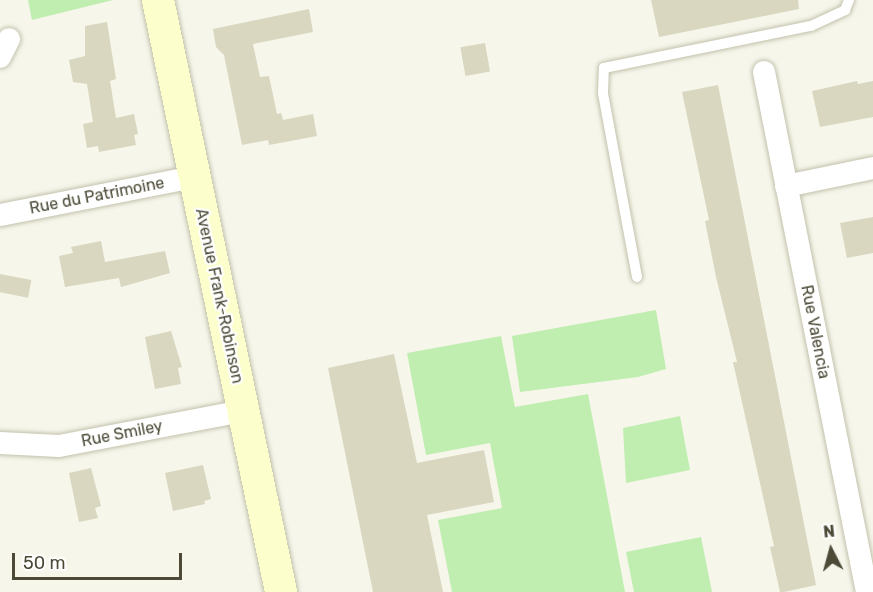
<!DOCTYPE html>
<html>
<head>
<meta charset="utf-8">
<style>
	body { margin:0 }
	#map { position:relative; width:873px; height:592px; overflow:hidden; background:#f6f6eb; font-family:Rubik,sans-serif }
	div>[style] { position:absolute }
	.green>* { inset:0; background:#c0eeb0 }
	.building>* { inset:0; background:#d9d7bf; transform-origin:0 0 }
	.roads { filter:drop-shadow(0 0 2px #c3c2ac) drop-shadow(0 0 2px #c3c2ac) }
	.lane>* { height:10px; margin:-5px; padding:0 5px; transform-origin:5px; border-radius:5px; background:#fff }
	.street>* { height:22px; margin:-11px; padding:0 11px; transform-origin:11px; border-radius:11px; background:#fff }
	.secondary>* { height:32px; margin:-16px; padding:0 16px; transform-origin:16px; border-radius:16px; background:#fcffcc }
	span { translate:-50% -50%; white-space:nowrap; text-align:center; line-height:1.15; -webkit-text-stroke:4.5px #fff; paint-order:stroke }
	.street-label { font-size:16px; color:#4c4a37 }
	.north { position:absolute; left:801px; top:520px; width:60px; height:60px; -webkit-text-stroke:4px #fff; paint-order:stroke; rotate:354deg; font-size:16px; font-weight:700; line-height:24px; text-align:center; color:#4c4a37 }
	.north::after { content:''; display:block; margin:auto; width:21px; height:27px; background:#4c4a37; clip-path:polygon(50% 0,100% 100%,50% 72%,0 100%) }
	.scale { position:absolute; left:12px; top:553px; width:170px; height:27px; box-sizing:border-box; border:3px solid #4c4a37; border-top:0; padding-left:8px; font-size:18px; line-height:21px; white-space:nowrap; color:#4c4a37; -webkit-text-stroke:4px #fff; paint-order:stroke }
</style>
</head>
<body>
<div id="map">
	<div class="green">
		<i style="clip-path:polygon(28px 0,113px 0,32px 20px)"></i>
		<i style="clip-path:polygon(656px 310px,666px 369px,638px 377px,520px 392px,512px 336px)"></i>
		<i style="clip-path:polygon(501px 336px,515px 407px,588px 394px,625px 592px,452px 592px,438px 520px,502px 508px,490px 443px,426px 455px,407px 353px)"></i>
		<i style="clip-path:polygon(680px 416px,690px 470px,626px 483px,623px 428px)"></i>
		<i style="clip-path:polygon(701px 537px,712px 592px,634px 592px,626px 552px)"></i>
	</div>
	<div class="building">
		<i style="clip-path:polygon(651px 0,798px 0,799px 9px,659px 37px)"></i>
		<i style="clip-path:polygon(309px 9px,313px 32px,253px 44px,260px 77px,269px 76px,277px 114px,281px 113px,283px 120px,313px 114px,317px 136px,269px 145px,268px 140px,242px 145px,224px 55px,216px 47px,213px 29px)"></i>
		<i style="clip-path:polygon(107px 22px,116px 79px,110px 81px,116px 118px,134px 114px,138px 134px,134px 135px,136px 145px,99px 152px,98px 146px,87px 148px,83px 124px,93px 122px,87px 84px,73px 82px,69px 60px,85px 56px,85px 26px)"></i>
		<i style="left:485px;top:43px;width:29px;height:25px;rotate:80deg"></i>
		<i style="clip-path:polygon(857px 81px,858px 84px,873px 81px,873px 117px,820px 127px,812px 91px)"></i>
		<i style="clip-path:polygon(718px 85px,816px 585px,784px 592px,780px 592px,770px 547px,774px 546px,733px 362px,737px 362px,716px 277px,705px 221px,709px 220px,682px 92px)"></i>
		<i style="clip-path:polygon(873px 217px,873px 253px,847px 258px,840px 223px)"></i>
		<i style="clip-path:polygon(101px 241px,105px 262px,165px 251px,170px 273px,121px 287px,119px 278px,65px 287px,59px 256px,73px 253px,71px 247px)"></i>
		<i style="left:0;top:274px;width:32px;height:18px;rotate:11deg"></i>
		<i style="clip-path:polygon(171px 331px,182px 367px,178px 368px,181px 384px,155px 389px,145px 337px)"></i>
		<i style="clip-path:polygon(394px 354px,417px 463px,484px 450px,494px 502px,427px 515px,443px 592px,373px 592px,328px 368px)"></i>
		<i style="clip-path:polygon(203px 465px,211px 499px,204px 501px,205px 504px,173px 511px,165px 473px)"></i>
		<i style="clip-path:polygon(91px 468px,101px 506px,95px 508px,98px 518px,79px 522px,69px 473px)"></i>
	</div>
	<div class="roads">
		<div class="lane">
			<i style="left:637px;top:277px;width:187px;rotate:-100.5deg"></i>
			<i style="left:603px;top:93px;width:25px;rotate:-88deg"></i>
			<i style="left:604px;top:68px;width:211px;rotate:-11.5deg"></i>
			<i style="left:811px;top:26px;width:38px;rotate:-25deg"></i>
			<i style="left:845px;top:10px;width:11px;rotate:-68deg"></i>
		</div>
		<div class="street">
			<i style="left:0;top:57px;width:20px;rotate:-63deg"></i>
			<i style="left:764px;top:72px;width:530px;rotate:78.8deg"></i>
			<i style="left:786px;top:186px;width:89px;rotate:-11.7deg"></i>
			<i style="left:0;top:215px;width:198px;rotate:-11.1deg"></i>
			<i style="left:0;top:443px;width:59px;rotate:2.9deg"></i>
			<i style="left:59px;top:446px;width:187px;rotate:-10.8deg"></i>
		</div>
		<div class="secondary">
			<i style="left:158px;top:0;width:605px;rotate:78.26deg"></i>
		</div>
	</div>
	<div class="street-label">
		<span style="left:97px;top:196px;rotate:-11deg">Rue du Patrimoine</span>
		<span style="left:219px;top:296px;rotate:78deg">Avenue Frank-Robinson</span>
		<span style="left:815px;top:332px;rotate:79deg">Rue Valencia</span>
		<span style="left:122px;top:434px;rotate:-11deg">Rue Smiley</span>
	</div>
	<div class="north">N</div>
	<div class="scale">50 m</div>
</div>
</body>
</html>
